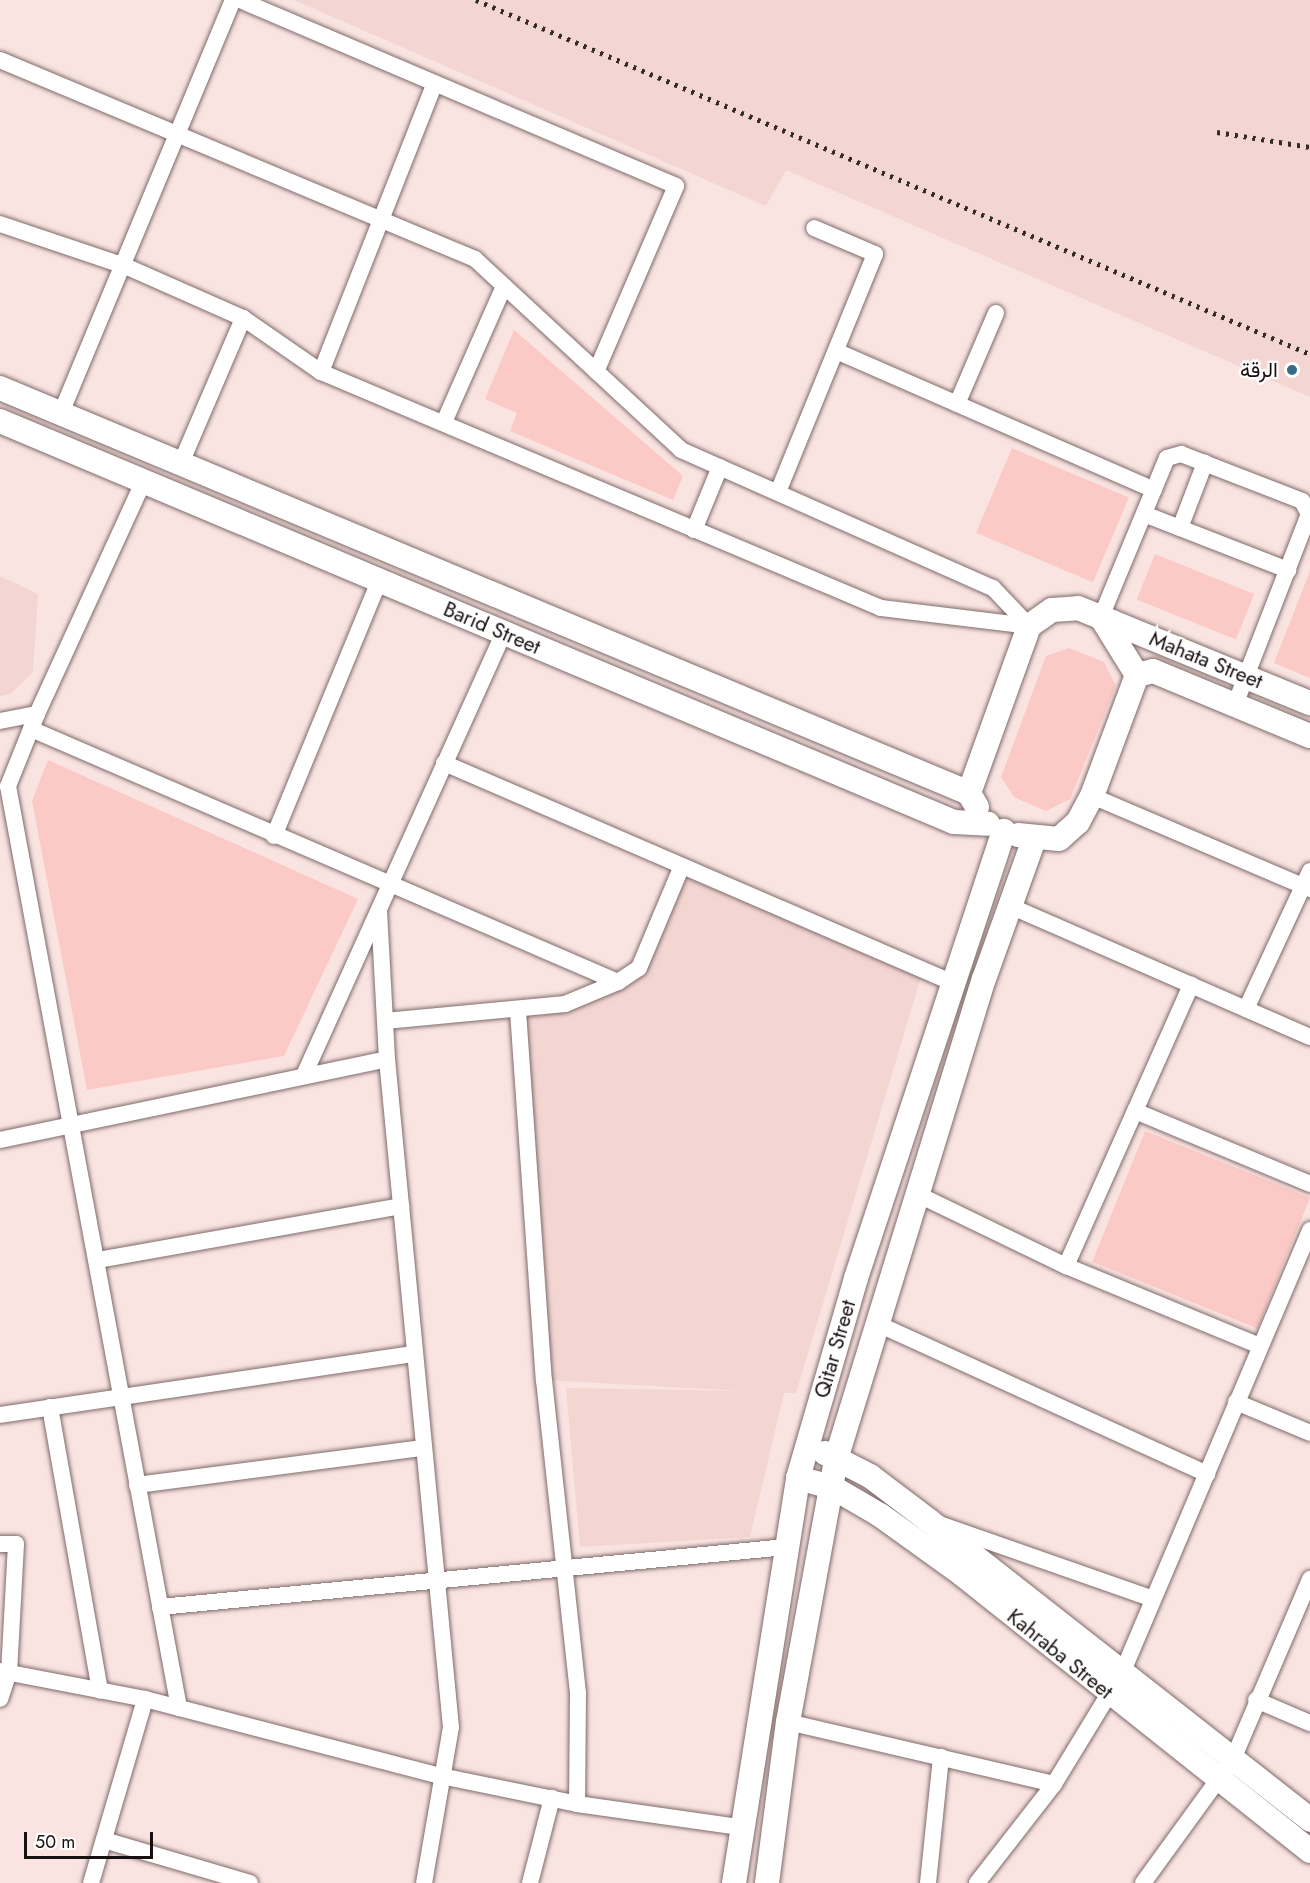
<!DOCTYPE html>
<html>
<head>
<meta charset="utf-8">
<style>
	body { margin:0 }
	#map { position:relative; width:1310px; height:1883px; overflow:hidden; background:#fae4e2; font-family:Jost,Vazirmatn,sans-serif }
	div>[style] { position:absolute }
	.built>* { inset:0; background:#f3d5d2 }
	.green>* { inset:0; background:#fbc9c6; transform-origin:0 0 }
	.roads { filter:drop-shadow(0 0 2px #7e6b6a) drop-shadow(0 0 2px #7e6b6a) }
	.street>* { height:16px; margin:-8px; padding:0 8px; transform-origin:8px; border-radius:8px; background:#fff }
	.secondary>* { height:24px; margin:-12px; padding:0 12px; transform-origin:12px; border-radius:12px; background:#fff }
	.rail>* { height:4.5px; margin-top:-2.25px; transform-origin:0; background:repeating-linear-gradient(90deg,#352b2b 0 3px,transparent 0 9px) }
	.dots>* { width:16px; height:16px; translate:-50% -50%; box-sizing:border-box; border:3px solid #fff; border-radius:50% }
	span { translate:-50% -50%; white-space:nowrap; text-align:center; line-height:1.15; -webkit-text-stroke:4.5px #fff; paint-order:stroke }
	.poi-label { font-size:21px; color:#181010 }
	.right { translate:-100% -50%; text-align:right }
	.street-label { font-size:21px; color:#181010 }
	.scale { position:absolute; left:24px; top:1832px; width:129px; height:27px; box-sizing:border-box; border:3px solid #181010; border-top:0; padding-left:8px; font-size:18px; line-height:21px; white-space:nowrap; color:#181010; -webkit-text-stroke:4px #fff; paint-order:stroke }
</style>
</head>
<body>
<div id="map">
	<div class="built">
		<i style="clip-path:polygon(294px 0,1310px 0,1310px 397px,786px 170px,766px 206px)"></i>
		<i style="clip-path:polygon(0 576px,38px 594px,33px 672px,11px 694px,0 696px)"></i>
		<i style="clip-path:polygon(681px 868px,923px 971px,796px 1393px,784px 1393px,750px 1537px,580px 1547px,566px 1388px,745px 1391px,544px 1380px,518px 1011px,565px 1004px,638px 968px)"></i>
	</div>
	<div class="green">
		<i style="clip-path:polygon(514px 330px,683px 476px,673px 500px,510px 431px,517px 413px,485px 399px)"></i>
		<i style="left:1012px;top:448px;width:127px;height:92px;rotate:23deg"></i>
		<i style="left:1155px;top:554px;width:107px;height:49px;rotate:22deg"></i>
		<i style="clip-path:polygon(1310px 571px,1310px 678px,1274px 663px)"></i>
		<i style="clip-path:polygon(1069px 648px,1104px 662px,1116px 686px,1070px 799px,1046px 811px,1014px 797px,1001px 777px,1046px 656px)"></i>
		<i style="clip-path:polygon(48px 760px,358px 899px,284px 1056px,87px 1090px,32px 801px)"></i>
		<i style="left:1145px;top:1131px;width:178px;height:141px;rotate:22deg"></i>
	</div>
	<div class="roads">
		<div class="street">
			<i style="left:240px;top:0;width:474px;rotate:23.1deg"></i>
			<i style="left:676px;top:186px;width:202px;rotate:113.3deg"></i>
			<i style="left:0;top:60px;width:515px;rotate:22.73deg"></i>
			<i style="left:475px;top:259px;width:281px;rotate:42.8deg"></i>
			<i style="left:681px;top:450px;width:341px;rotate:23.9deg"></i>
			<i style="left:993px;top:588px;width:52px;rotate:46.5deg"></i>
			<i style="left:0;top:224px;width:132px;rotate:18.6deg"></i>
			<i style="left:125px;top:266px;width:129px;rotate:23.8deg"></i>
			<i style="left:243px;top:318px;width:95px;rotate:34.7deg"></i>
			<i style="left:321px;top:372px;width:608px;rotate:22.85deg"></i>
			<i style="left:881px;top:608px;width:149px;rotate:6.9deg"></i>
			<i style="left:836px;top:351px;width:347px;rotate:23.6deg"></i>
			<i style="left:321px;top:372px;width:308px;rotate:-68.5deg"></i>
			<i style="left:957px;top:404px;width:99px;rotate:-66.8deg"></i>
			<i style="left:61px;top:413px;width:447px;rotate:-67.4deg"></i>
			<i style="left:445px;top:420px;width:146px;rotate:-66.2deg"></i>
			<i style="left:181px;top:463px;width:158px;rotate:-66.8deg"></i>
			<i style="left:778px;top:492px;width:257px;rotate:-67.8deg"></i>
			<i style="left:875px;top:254px;width:66px;rotate:-156.9deg"></i>
			<i style="left:1144px;top:514px;width:155px;rotate:21.3deg"></i>
			<i style="left:1180px;top:528px;width:70px;rotate:-69deg"></i>
			<i style="left:694px;top:530px;width:68px;rotate:-67.6deg"></i>
			<i style="left:1101px;top:617px;width:172px;rotate:-67.5deg"></i>
			<i style="left:1167px;top:458px;width:15px;rotate:-16deg"></i>
			<i style="left:1181px;top:454px;width:130px;rotate:21.2deg"></i>
			<i style="left:1302px;top:501px;width:15px;rotate:62deg"></i>
			<i style="left:1309px;top:514px;width:205px;rotate:111.2deg"></i>
			<i style="left:37px;top:714px;width:78px;rotate:111.9deg"></i>
			<i style="left:8px;top:786px;width:938px;rotate:79.49deg"></i>
			<i style="left:0;top:721px;width:38px;rotate:-11deg"></i>
			<i style="left:37px;top:714px;width:255px;rotate:-65.4deg"></i>
			<i style="left:31px;top:729px;width:639px;rotate:23.32deg"></i>
			<i style="left:444px;top:763px;width:552px;rotate:23.36deg"></i>
			<i style="left:1092px;top:796px;width:237px;rotate:23.1deg"></i>
			<i style="left:274px;top:836px;width:276px;rotate:-67.6deg"></i>
			<i style="left:1010px;top:906px;width:327px;rotate:23.6deg"></i>
			<i style="left:379px;top:911px;width:148px;rotate:86.9deg"></i>
			<i style="left:387px;top:1059px;width:671px;rotate:84.53deg"></i>
			<i style="left:451px;top:1727px;width:158px;rotate:99.8deg"></i>
			<i style="left:1246px;top:1009px;width:152px;rotate:-65.1deg"></i>
			<i style="left:518px;top:1011px;width:370px;rotate:86deg"></i>
			<i style="left:544px;top:1380px;width:315px;rotate:83.8deg"></i>
			<i style="left:578px;top:1693px;width:111px;rotate:90.5deg"></i>
			<i style="left:385px;top:1021px;width:181px;rotate:-5.4deg"></i>
			<i style="left:565px;top:1004px;width:57px;rotate:-22.5deg"></i>
			<i style="left:618px;top:982px;width:25px;rotate:-34deg"></i>
			<i style="left:639px;top:968px;width:108px;rotate:-67.2deg"></i>
			<i style="left:305px;top:1073px;width:483px;rotate:-65.7deg"></i>
			<i style="left:1135px;top:1111px;width:190px;rotate:22.6deg"></i>
			<i style="left:0;top:1140px;width:395px;rotate:-11.8deg"></i>
			<i style="left:921px;top:1196px;width:161px;rotate:25.8deg"></i>
			<i style="left:1066px;top:1266px;width:208px;rotate:22.4deg"></i>
			<i style="left:98px;top:1260px;width:308px;rotate:-10.1deg"></i>
			<i style="left:1066px;top:1266px;width:308px;rotate:-66deg"></i>
			<i style="left:878px;top:1324px;width:362px;rotate:24.5deg"></i>
			<i style="left:1236px;top:1402px;width:80px;rotate:22.7deg"></i>
			<i style="left:50px;top:1407px;width:288px;rotate:80deg"></i>
			<i style="left:0;top:1415px;width:418px;rotate:-8.4deg"></i>
			<i style="left:137px;top:1485px;width:288px;rotate:-7.4deg"></i>
			<i style="left:942px;top:1525px;width:220px;rotate:19.3deg"></i>
			<i style="left:0;top:1544px;width:16px"></i>
			<i style="left:16px;top:1544px;width:128px;rotate:93.1deg"></i>
			<i style="left:9px;top:1672px;width:28px;rotate:108deg"></i>
			<i style="left:160px;top:1607px;width:629px;rotate:-5.47deg"></i>
			<i style="left:0;top:1671px;width:148px;rotate:10.9deg"></i>
			<i style="left:145px;top:1699px;width:306px;rotate:14.6deg"></i>
			<i style="left:441px;top:1776px;width:139px;rotate:11.6deg"></i>
			<i style="left:577px;top:1804px;width:170px;rotate:8.1deg"></i>
			<i style="left:1256px;top:1700px;width:59px;rotate:23.1deg"></i>
			<i style="left:788px;top:1722px;width:273px;rotate:13.1deg"></i>
			<i style="left:104px;top:1840px;width:152px;rotate:16.4deg"></i>
			<i style="left:91px;top:1883px;width:192px;rotate:-73.6deg"></i>
			<i style="left:530px;top:1883px;width:88px;rotate:-75.5deg"></i>
			<i style="left:928px;top:1883px;width:127px;rotate:-84.1deg"></i>
			<i style="left:977px;top:1883px;width:125px;rotate:-52.1deg"></i>
			<i style="left:1054px;top:1784px;width:132px;rotate:-58.6deg"></i>
			<i style="left:1123px;top:1671px;width:479px;rotate:-67deg"></i>
			<i style="left:1143px;top:1883px;width:153px;rotate:-54deg"></i>
			<i style="left:1233px;top:1759px;width:196px;rotate:-66.8deg"></i>
		</div>
		<div class="secondary">
			<i style="left:0;top:388px;width:1050px;rotate:22.68deg"></i>
			<i style="left:0;top:421px;width:1035px;rotate:22.8deg"></i>
			<i style="left:954px;top:822px;width:34px;rotate:3deg"></i>
			<i style="left:1137px;top:675px;width:16px;rotate:-14deg"></i>
			<i style="left:1153px;top:671px;width:170px;rotate:22.5deg"></i>
			<i style="left:977px;top:807px;width:16px;rotate:-120deg"></i>
			<i style="left:969px;top:793px;width:177px;rotate:-70.2deg"></i>
			<i style="left:1029px;top:626px;width:28px;rotate:-35deg"></i>
			<i style="left:1052px;top:610px;width:26px;rotate:-4deg"></i>
			<i style="left:1078px;top:608px;width:251px;rotate:22.3deg"></i>
			<i style="left:1018px;top:835px;width:41px;rotate:5.6deg"></i>
			<i style="left:1059px;top:839px;width:25px;rotate:-42deg"></i>
			<i style="left:1078px;top:822px;width:30px;rotate:-62deg"></i>
			<i style="left:1092px;top:796px;width:129px;rotate:-69.6deg"></i>
			<i style="left:1137px;top:675px;width:68px;rotate:-121.8deg"></i>
			<i style="left:825px;top:1453px;width:51px;rotate:27.1deg"></i>
			<i style="left:870px;top:1476px;width:73px;rotate:37.2deg"></i>
			<i style="left:928px;top:1520px;width:486px;rotate:38.1deg"></i>
			<i style="left:798px;top:1478px;width:35px;rotate:15deg"></i>
			<i style="left:832px;top:1487px;width:56px;rotate:30.3deg"></i>
			<i style="left:880px;top:1515px;width:101px;rotate:35.7deg"></i>
			<i style="left:962px;top:1574px;width:445px;rotate:38.5deg"></i>
			<i style="left:734px;top:1883px;width:410px;rotate:-81deg"></i>
			<i style="left:798px;top:1478px;width:208px;rotate:-73.8deg"></i>
			<i style="left:856px;top:1278px;width:471px;rotate:-71.7deg"></i>
			<i style="left:767px;top:1883px;width:162px;rotate:-82.6deg"></i>
			<i style="left:788px;top:1722px;width:270px;rotate:-79.6deg"></i>
			<i style="left:837px;top:1456px;width:499px;rotate:-72.9deg"></i>
			<i style="left:984px;top:979px;width:149px;rotate:-70.3deg"></i>
		</div>
	</div>
	<div class="rail">
		<i style="left:476px;top:0;width:906px;rotate:23deg"></i>
		<i style="left:1217px;top:132px;width:94px;rotate:9.2deg"></i>
	</div>
	<div class="dots">
		<i style="left:1292px;top:370px;background:#366c88"></i>
	</div>
	<div class="poi-label">
		<span class="right" style="left:1278px;top:370px">الرقة</span>
	</div>
	<div class="street-label">
		<span style="left:492px;top:628px;rotate:23deg">Barid Street</span>
		<span style="left:1206px;top:660px;rotate:22deg">Mahata Street</span>
		<span style="left:835px;top:1349px;rotate:-74deg">Qitar Street</span>
		<span style="left:1060px;top:1654px;rotate:39deg">Kahraba Street</span>
	</div>
	<div class="scale">50 m</div>
</div>
</body>
</html>
